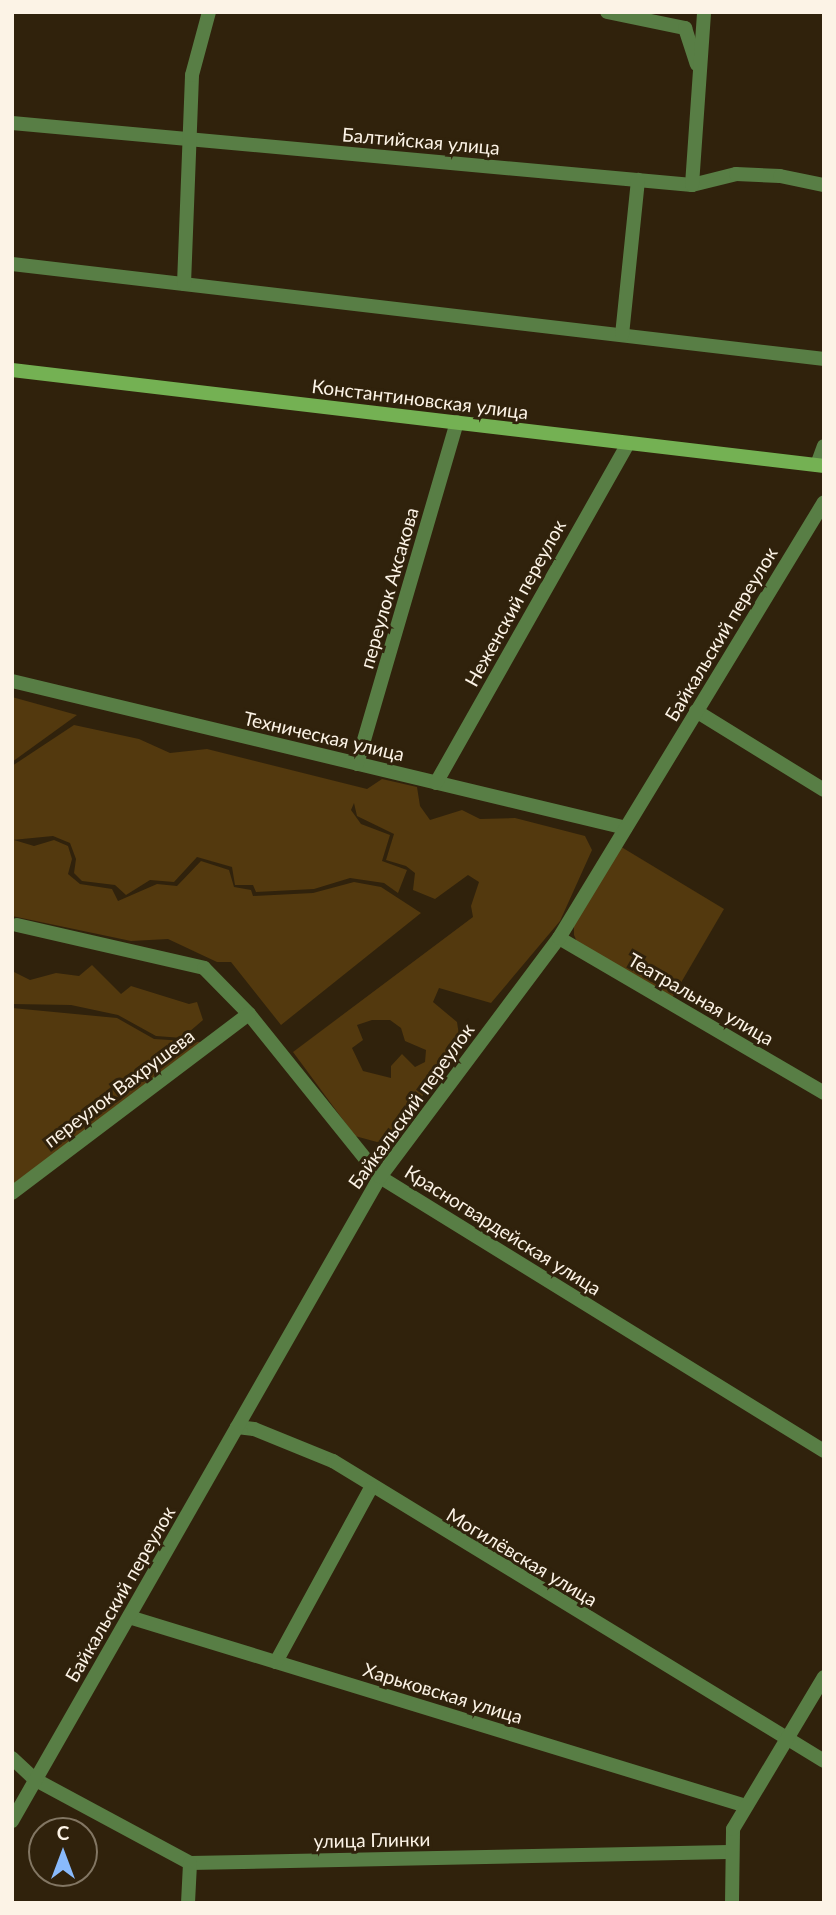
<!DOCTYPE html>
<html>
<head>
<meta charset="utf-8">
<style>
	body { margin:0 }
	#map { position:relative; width:836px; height:1915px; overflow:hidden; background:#30220c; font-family:Lato,sans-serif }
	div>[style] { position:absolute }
	.green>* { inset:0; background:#53390e }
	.street>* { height:14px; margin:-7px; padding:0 7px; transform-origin:7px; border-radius:7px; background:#587e45 }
	.secondary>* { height:14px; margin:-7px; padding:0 7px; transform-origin:7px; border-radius:7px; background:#74b153 }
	span { translate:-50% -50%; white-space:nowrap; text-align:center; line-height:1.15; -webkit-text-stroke:6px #30220c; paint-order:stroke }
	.street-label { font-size:19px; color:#fcf3e6 }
	.frame { position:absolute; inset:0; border:14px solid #fcf3e6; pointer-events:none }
	.north { position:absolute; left:28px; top:1817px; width:70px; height:70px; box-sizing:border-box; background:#30220c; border:2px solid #827663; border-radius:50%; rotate:0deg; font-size:19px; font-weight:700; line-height:28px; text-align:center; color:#fcf3e6 }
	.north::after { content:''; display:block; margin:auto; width:24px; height:32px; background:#89bafc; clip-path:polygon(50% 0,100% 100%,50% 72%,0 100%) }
</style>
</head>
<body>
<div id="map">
	<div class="green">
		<i style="clip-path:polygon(12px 697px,77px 715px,12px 762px)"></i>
		<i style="clip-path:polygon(evenodd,74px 725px,139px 739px,170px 753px,207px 749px,367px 789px,382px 779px,417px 787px,420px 806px,430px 820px,462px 810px,480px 819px,515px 818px,585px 836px,592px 850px,560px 921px,491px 1003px,439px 988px,433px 1002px,457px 1022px,460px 1042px,394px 1137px,377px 1142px,355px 1136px,293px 1052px,473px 917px,471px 906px,479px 882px,468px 875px,435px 899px,413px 890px,415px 873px,406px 866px,386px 860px,394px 834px,357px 816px,354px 803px,351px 810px,361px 824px,390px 835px,382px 861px,407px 870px,398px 893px,384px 883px,350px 878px,314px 889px,256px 892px,253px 885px,235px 885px,232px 867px,197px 857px,174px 882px,150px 880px,126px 895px,115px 885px,82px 881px,74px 873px,76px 859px,70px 843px,53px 836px,12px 840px,12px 766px,74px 725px,372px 1020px,390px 1020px,401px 1028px,405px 1041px,426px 1050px,425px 1062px,415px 1067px,402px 1054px,391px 1066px,391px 1078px,363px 1071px,352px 1048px,363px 1040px,357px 1025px,372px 1020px)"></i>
		<i style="clip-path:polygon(14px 840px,34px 846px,54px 840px,68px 846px,72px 859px,68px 874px,80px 884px,112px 889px,118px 901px,157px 884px,177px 886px,201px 861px,229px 870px,234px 887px,251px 890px,253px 896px,313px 893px,354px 882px,381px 887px,421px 913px,281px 1025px,231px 962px,217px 962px,168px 939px,131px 941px,12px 916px)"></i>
		<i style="clip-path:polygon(618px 845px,724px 909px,672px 998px,577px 942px,574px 935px,574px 924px)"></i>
		<i style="clip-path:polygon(92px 965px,121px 994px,131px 986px,189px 1004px,197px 1002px,203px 1020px,182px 1038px,156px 1036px,118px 1015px,71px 1005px,12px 1004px,12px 971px,30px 980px,56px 973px,79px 976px)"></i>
		<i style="clip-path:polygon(12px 1008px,117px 1018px,154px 1039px,202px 1042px,12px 1185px)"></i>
	</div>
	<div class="street">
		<i style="left:607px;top:12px;width:80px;rotate:11.6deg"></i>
		<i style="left:685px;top:28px;width:38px;rotate:72deg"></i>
		<i style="left:12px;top:123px;width:683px;rotate:5.21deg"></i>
		<i style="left:692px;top:185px;width:45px;rotate:-14deg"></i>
		<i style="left:736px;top:174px;width:44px;rotate:2.6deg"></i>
		<i style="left:780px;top:176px;width:45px;rotate:11.6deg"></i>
		<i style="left:692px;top:185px;width:173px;rotate:-86deg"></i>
		<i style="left:12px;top:264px;width:818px;rotate:6.67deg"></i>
		<i style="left:184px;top:284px;width:209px;rotate:-87.8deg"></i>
		<i style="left:192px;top:75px;width:65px;rotate:-74.9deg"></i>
		<i style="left:622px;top:335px;width:156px;rotate:-84.1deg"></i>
		<i style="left:817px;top:465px;width:20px;rotate:-70deg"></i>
		<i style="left:12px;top:681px;width:631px;rotate:13.46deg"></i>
		<i style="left:696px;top:711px;width:150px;rotate:31.7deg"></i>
		<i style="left:357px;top:764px;width:356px;rotate:-73.7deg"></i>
		<i style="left:436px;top:783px;width:390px;rotate:-60.5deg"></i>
		<i style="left:17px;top:925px;width:192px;rotate:12.9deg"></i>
		<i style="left:204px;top:968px;width:64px;rotate:45.6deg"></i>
		<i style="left:249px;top:1014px;width:209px;rotate:51.2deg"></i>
		<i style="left:380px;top:1177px;width:522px;rotate:31.68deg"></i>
		<i style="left:559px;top:938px;width:307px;rotate:30.3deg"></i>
		<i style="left:12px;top:1193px;width:297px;rotate:-37.1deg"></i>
		<i style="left:237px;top:1427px;width:17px;rotate:7deg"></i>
		<i style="left:254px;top:1429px;width:85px;rotate:22.1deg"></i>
		<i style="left:333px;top:1461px;width:575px;rotate:31.42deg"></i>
		<i style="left:129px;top:1617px;width:645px;rotate:17.03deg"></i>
		<i style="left:276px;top:1662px;width:198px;rotate:-61.4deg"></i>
		<i style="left:12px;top:1758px;width:33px;rotate:43deg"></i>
		<i style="left:36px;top:1780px;width:175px;rotate:28.3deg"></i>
		<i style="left:190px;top:1863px;width:539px;rotate:-1.17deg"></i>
		<i style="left:12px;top:1821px;width:742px;rotate:-60.26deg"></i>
		<i style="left:380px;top:1177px;width:299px;rotate:-53.2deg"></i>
		<i style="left:559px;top:938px;width:510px;rotate:-58.71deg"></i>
		<i style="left:188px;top:1903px;width:40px;rotate:-87.1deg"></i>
		<i style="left:732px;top:1903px;width:74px;rotate:-89.2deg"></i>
		<i style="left:733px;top:1829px;width:177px;rotate:-59.1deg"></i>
	</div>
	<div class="secondary">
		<i style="left:12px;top:370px;width:818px;rotate:6.74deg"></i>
	</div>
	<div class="street-label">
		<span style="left:421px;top:141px;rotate:5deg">Балтийская улица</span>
		<span style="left:420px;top:399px;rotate:7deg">Константиновская улица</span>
		<span style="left:389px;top:588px;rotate:-74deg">переулок Аксакова</span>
		<span style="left:515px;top:603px;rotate:-61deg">Неженский переулок</span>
		<span style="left:721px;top:634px;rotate:-59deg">Байкальский переулок</span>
		<span style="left:324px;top:736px;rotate:13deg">Техническая улица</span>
		<span style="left:701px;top:999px;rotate:30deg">Театральная улица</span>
		<span style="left:119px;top:1088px;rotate:-37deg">переулок Вахрушева</span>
		<span style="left:411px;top:1106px;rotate:-54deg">Байкальский переулок</span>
		<span style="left:503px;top:1230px;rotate:32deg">Красногвардейская улица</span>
		<span style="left:522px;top:1557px;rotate:31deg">Могилёвская улица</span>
		<span style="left:120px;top:1594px;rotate:-60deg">Байкальский переулок</span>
		<span style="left:443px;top:1693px;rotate:17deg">Харьковская улица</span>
		<span style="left:372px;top:1840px;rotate:-1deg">улица Глинки</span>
	</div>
	<div class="frame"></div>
	<div class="north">С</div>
</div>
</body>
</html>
